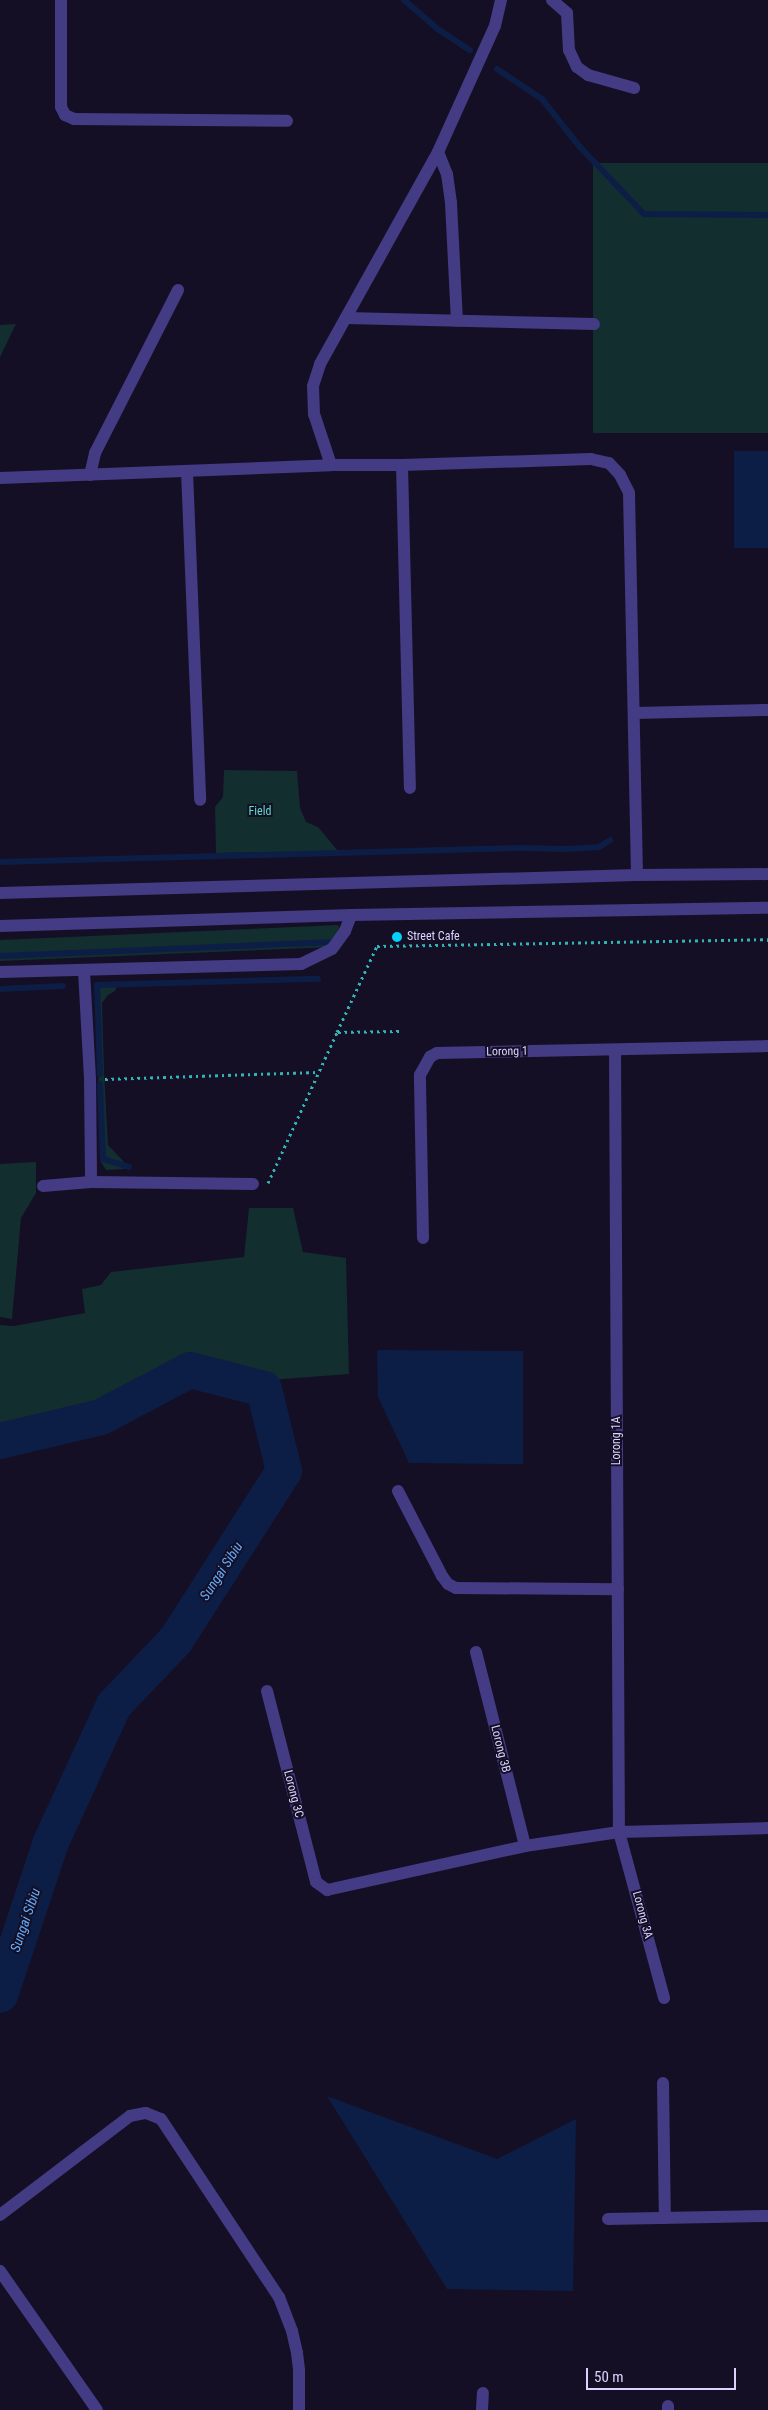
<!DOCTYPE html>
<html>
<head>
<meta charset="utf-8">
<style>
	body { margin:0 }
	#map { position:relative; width:768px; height:2410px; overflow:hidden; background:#140f25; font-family:"Roboto Condensed",sans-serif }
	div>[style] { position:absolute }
	.green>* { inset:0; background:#122e2f; transform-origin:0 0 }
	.water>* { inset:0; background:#0d1e46; transform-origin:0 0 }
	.stream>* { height:6px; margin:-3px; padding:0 3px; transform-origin:3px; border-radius:3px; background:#0d1e46 }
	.river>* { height:36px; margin:-18px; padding:0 18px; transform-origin:18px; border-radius:18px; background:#0d1e46 }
	.path>* { height:3px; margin-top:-1.5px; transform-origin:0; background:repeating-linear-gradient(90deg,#32b4b4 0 2.5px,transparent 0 6.5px) }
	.service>* { height:12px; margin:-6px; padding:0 6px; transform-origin:6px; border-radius:6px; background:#433b83 }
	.minor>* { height:12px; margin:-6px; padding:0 6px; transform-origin:6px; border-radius:6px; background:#433b83 }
	.tertiary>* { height:12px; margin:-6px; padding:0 6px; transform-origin:6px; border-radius:6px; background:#433b83 }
	.dots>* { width:14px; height:14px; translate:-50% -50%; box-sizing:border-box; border:2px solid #140f25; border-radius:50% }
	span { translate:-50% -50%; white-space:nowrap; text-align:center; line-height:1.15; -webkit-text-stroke:4px #140f25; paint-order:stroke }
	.park-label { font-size:12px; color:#61ddc6 }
	.poi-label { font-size:12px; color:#dbd4fe }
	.left { translate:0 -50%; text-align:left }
	.street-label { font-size:12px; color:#dbd4fe }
	.water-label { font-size:14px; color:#64acfc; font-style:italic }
	.scale { position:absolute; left:586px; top:2368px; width:150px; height:22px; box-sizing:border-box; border:2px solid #dbd4fe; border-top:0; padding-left:6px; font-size:15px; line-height:18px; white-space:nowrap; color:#dbd4fe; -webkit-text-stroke:4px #140f25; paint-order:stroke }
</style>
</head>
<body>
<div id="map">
	<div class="green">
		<i style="left:768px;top:163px;width:270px;height:175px;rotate:90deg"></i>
		<i style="clip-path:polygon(16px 324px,0 357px,0 325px)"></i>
		<i style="clip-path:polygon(224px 770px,297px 771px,300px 808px,306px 822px,318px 827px,338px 851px,216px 853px,215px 807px,223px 797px)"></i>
		<i style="clip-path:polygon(338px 925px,341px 930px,333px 947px,0 961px,0 940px)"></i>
		<i style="clip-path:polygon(118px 983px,115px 991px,108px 995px,102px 1003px,104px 1072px,108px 1145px,124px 1162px,125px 1169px,106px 1170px,101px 1162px,96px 995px,98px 988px,103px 984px)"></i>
		<i style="clip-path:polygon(36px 1162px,36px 1193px,21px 1218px,12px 1319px,0 1317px,0 1164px)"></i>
		<i style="clip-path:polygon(249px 1208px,293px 1208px,303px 1252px,346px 1258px,349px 1374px,270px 1380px,186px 1364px,102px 1406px,0 1433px,0 1325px,14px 1326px,85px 1313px,82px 1289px,101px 1285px,111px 1272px,244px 1257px)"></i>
	</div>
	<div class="water">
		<i style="left:734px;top:451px;width:34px;height:97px"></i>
		<i style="clip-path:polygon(377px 1350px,523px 1351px,523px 1464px,409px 1463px,378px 1397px)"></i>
		<i style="clip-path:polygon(327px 2096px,497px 2159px,576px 2119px,573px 2291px,447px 2289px)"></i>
	</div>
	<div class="stream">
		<i style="left:404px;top:0;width:46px;rotate:40.6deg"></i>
		<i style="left:439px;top:30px;width:37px;rotate:33deg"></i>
		<i style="left:497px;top:69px;width:54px;rotate:33.7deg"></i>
		<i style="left:542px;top:99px;width:60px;rotate:51.8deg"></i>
		<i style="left:579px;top:146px;width:94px;rotate:46.3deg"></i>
		<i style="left:644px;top:214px;width:124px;rotate:0.5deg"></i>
		<i style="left:0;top:862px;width:522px;rotate:-1.54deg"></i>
		<i style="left:522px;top:848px;width:43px;rotate:1.3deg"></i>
		<i style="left:565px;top:849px;width:34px;rotate:-3deg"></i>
		<i style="left:599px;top:847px;width:13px;rotate:-32deg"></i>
		<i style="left:0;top:956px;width:337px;rotate:-2.4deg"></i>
		<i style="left:0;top:989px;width:63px;rotate:-2.7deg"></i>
		<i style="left:100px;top:1074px;width:89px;rotate:-91.9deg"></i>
		<i style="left:97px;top:985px;width:221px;rotate:-1.6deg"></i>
		<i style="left:100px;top:1084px;width:75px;rotate:87.7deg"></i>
		<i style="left:103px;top:1159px;width:27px;rotate:17deg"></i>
	</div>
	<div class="river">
		<i style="left:0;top:1441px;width:104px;rotate:-13.4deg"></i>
		<i style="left:101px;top:1417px;width:101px;rotate:-27.8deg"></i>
		<i style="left:190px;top:1370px;width:76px;rotate:14.4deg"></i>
		<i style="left:264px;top:1389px;width:84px;rotate:76.3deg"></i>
		<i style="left:284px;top:1471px;width:201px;rotate:122.6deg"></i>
		<i style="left:176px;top:1640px;width:90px;rotate:133.6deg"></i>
		<i style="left:114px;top:1705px;width:151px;rotate:114.7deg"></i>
		<i style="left:51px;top:1842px;width:161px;rotate:108.4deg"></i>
	</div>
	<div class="path">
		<i style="left:399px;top:1031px;width:62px;rotate:179.1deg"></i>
		<i style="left:337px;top:1032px;width:95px;rotate:-65.1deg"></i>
		<i style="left:377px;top:946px;width:391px;rotate:-1deg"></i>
		<i style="left:105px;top:1079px;width:214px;rotate:-1.9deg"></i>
		<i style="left:268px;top:1183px;width:166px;rotate:-65.4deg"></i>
	</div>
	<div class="service">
		<i style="left:552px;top:0;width:20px;rotate:41deg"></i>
		<i style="left:567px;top:13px;width:37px;rotate:87deg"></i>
		<i style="left:569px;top:50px;width:19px;rotate:65deg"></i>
		<i style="left:577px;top:67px;width:14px;rotate:36deg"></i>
		<i style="left:588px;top:75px;width:48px;rotate:15.8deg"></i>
	</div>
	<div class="minor">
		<i style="left:61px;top:0;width:107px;rotate:90deg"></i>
		<i style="left:61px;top:107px;width:9px;rotate:63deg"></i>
		<i style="left:65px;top:115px;width:10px;rotate:24deg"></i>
		<i style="left:74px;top:119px;width:213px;rotate:0.5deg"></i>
		<i style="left:438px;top:152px;width:24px;rotate:68deg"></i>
		<i style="left:447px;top:174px;width:29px;rotate:82deg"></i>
		<i style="left:451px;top:203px;width:118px;rotate:87.1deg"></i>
		<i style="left:347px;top:318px;width:247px;rotate:1.4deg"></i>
		<i style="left:331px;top:465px;width:54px;rotate:-108.4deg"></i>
		<i style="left:314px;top:414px;width:28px;rotate:-92deg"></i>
		<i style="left:313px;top:386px;width:23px;rotate:-72deg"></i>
		<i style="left:320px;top:364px;width:243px;rotate:-60.9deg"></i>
		<i style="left:438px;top:152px;width:138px;rotate:-65.7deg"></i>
		<i style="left:495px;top:26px;width:27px;rotate:-77deg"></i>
		<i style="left:402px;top:465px;width:323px;rotate:88.6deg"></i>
		<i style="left:187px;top:471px;width:329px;rotate:87.7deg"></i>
		<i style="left:90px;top:475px;width:23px;rotate:-77deg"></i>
		<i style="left:95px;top:453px;width:183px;rotate:-63deg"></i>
		<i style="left:0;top:478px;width:331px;rotate:-2.2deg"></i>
		<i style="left:331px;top:465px;width:71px"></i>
		<i style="left:402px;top:465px;width:189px;rotate:-1.8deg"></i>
		<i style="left:591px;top:459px;width:18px;rotate:13deg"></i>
		<i style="left:609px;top:463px;width:16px;rotate:47deg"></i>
		<i style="left:620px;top:475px;width:20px;rotate:63deg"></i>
		<i style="left:629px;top:493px;width:382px;rotate:88.8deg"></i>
		<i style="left:635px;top:713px;width:133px;rotate:-1.3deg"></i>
		<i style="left:84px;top:971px;width:109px;rotate:86.8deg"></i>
		<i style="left:90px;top:1080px;width:102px;rotate:89.4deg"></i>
		<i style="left:0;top:972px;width:301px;rotate:-1.5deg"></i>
		<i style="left:301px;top:964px;width:34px;rotate:-26deg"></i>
		<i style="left:332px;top:949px;width:22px;rotate:-54deg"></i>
		<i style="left:345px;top:931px;width:17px;rotate:-69deg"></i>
		<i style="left:615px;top:1050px;width:782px;rotate:89.71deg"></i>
		<i style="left:619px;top:1832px;width:172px;rotate:74.8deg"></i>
		<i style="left:43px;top:1186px;width:48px;rotate:-4.8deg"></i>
		<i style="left:91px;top:1182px;width:162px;rotate:0.7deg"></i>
		<i style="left:423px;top:1238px;width:163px;rotate:-91.1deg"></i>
		<i style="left:420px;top:1075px;width:21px;rotate:-61deg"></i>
		<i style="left:430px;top:1057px;width:8px;rotate:-30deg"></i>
		<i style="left:437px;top:1053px;width:331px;rotate:-1.2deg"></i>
		<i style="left:398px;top:1491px;width:96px;rotate:62.6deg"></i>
		<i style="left:442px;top:1576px;width:10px;rotate:53deg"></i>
		<i style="left:448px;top:1584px;width:9px;rotate:27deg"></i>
		<i style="left:456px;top:1588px;width:162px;rotate:0.4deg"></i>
		<i style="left:476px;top:1652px;width:200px;rotate:75.8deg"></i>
		<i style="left:267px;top:1691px;width:197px;rotate:75.6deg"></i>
		<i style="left:316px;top:1882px;width:14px;rotate:36deg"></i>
		<i style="left:327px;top:1890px;width:203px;rotate:-12.5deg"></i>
		<i style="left:525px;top:1846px;width:95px;rotate:-8.5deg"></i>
		<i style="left:619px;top:1832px;width:149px;rotate:-1.5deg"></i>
		<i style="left:663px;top:2083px;width:135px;rotate:89.2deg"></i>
		<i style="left:0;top:2215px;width:163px;rotate:-37.3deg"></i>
		<i style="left:130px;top:2116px;width:16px;rotate:-11deg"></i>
		<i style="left:146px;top:2113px;width:16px;rotate:22deg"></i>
		<i style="left:161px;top:2119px;width:214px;rotate:56.5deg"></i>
		<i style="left:279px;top:2297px;width:36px;rotate:69deg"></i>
		<i style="left:292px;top:2331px;width:23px;rotate:77deg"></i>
		<i style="left:297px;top:2353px;width:17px;rotate:83deg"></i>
		<i style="left:299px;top:2370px;width:40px;rotate:90deg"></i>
		<i style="left:608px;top:2219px;width:160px;rotate:-1.1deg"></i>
		<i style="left:0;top:2271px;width:169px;rotate:55.1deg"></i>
		<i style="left:482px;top:2410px;width:17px;rotate:-87deg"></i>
		<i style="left:668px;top:2410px;width:4px;rotate:-90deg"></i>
	</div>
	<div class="tertiary">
		<i style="left:0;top:893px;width:637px;rotate:-1.62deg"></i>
		<i style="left:637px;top:875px;width:131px;rotate:-0.4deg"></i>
		<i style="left:0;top:926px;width:351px;rotate:-1.8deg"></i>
		<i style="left:351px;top:915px;width:417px;rotate:-1deg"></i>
	</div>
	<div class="dots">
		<i style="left:397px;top:937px;background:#05d0f9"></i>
	</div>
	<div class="park-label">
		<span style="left:260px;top:812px">Field</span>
	</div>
	<div class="poi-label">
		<span class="left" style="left:407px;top:937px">Street Cafe</span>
	</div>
	<div class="street-label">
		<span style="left:507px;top:1052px;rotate:-1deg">Lorong 1</span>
		<span style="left:617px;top:1441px;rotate:-90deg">Lorong 1A</span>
		<span style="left:500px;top:1749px;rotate:76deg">Lorong 3B</span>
		<span style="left:293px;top:1794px;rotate:76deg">Lorong 3C</span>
		<span style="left:642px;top:1915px;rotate:75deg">Lorong 3A</span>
	</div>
	<div class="water-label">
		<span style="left:221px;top:1571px;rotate:-57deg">Sungai Sibiu</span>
		<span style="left:25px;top:1920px;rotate:-71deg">Sungai Sibiu</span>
	</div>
	<div class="scale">50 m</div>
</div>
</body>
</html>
